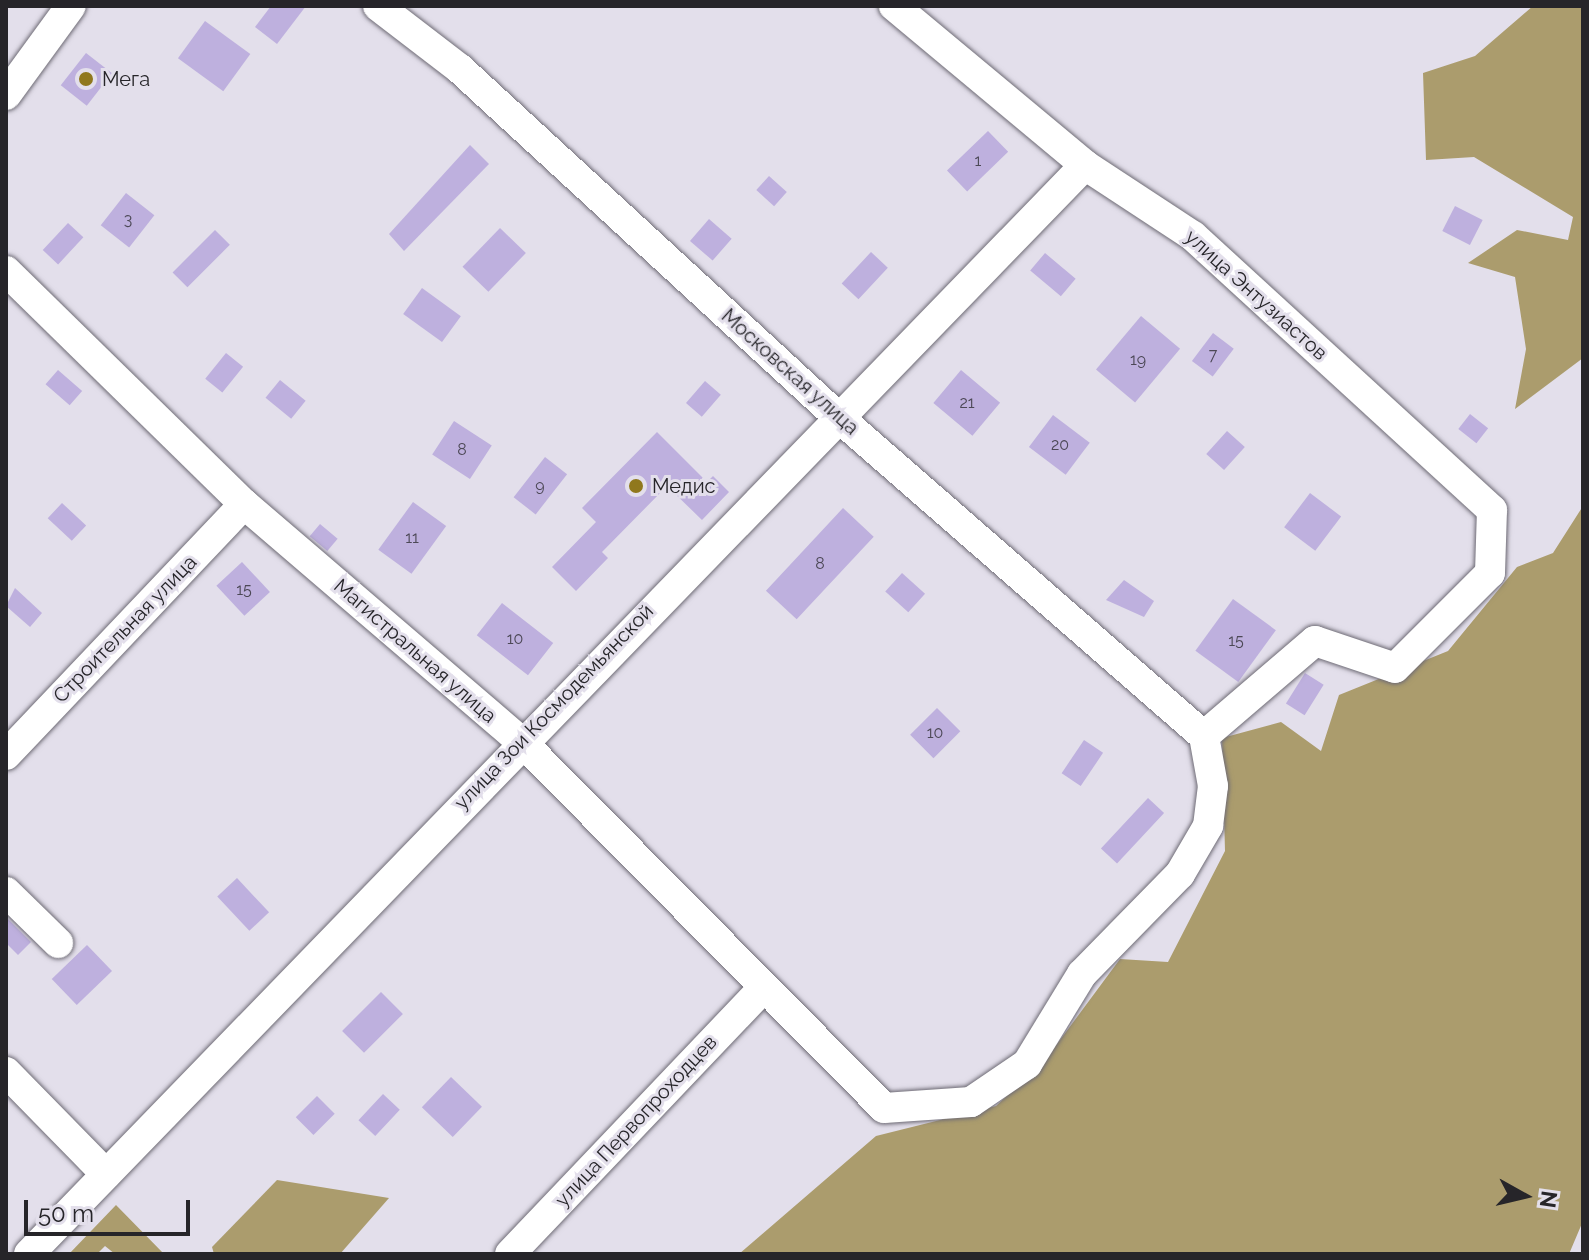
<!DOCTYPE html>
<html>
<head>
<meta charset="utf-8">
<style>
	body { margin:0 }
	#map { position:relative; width:1589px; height:1260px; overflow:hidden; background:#e3dfeb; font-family:Raleway,sans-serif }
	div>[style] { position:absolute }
	.forest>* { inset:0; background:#ab9c6d }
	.building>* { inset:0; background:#beb0de; transform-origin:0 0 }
	.roads { filter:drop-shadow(0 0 2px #6e6b75) drop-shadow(0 0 2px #6e6b75) }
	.minor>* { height:30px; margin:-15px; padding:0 15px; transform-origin:15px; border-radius:15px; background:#fff }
	.dots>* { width:22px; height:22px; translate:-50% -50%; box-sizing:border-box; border:4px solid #e3dfeb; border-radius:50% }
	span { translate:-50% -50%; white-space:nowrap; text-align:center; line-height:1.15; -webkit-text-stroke:6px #e3dfeb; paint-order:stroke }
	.number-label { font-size:16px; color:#4c4856 }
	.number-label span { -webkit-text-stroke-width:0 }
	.poi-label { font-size:20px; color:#262529 }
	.left { translate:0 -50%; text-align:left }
	.street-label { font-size:20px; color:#262529 }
	.frame { position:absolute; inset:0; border:8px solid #262529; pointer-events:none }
	.north { position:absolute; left:1485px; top:1156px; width:80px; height:80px; -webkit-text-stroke:6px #e3dfeb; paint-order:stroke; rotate:98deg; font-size:22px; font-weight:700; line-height:32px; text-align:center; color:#262529 }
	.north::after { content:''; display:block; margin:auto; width:28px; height:36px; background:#262529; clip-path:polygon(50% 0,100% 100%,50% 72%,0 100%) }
	.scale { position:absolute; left:24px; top:1200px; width:166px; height:36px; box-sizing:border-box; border:4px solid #262529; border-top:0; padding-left:10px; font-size:24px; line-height:28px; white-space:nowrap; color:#262529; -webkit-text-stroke:6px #e3dfeb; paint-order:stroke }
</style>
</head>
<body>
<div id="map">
	<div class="forest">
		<i style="clip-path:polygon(1533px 6px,1583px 6px,1583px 358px,1515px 409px,1526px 349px,1515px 277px,1468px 263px,1517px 230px,1568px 240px,1573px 217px,1474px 157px,1426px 160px,1423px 73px,1475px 56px)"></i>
		<i style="clip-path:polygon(1583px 506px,1583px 1221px,1569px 1254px,739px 1254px,876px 1136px,996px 1106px,1043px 1063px,1120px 959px,1168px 962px,1225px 851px,1222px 738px,1281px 722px,1321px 751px,1339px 695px,1448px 651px,1517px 567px,1553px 553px)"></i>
		<i style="clip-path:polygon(277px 1180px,389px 1198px,340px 1254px,214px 1254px,212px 1247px)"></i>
		<i style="clip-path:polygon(116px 1205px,164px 1254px,115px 1254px,105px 1246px,97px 1254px,69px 1254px)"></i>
	</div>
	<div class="building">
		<i style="clip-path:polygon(271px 6px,306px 6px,277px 44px,255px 27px)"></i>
		<i style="left:205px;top:21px;width:56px;height:46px;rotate:36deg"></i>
		<i style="left:86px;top:53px;width:33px;height:41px;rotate:38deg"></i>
		<i style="left:988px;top:131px;width:29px;height:57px;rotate:46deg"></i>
		<i style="clip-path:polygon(470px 145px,489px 164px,404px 251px,389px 234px)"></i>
		<i style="left:769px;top:176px;width:24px;height:19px;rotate:42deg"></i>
		<i style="left:126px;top:193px;width:36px;height:41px;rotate:38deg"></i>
		<i style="left:1455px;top:206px;width:31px;height:28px;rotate:27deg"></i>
		<i style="left:709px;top:219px;width:30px;height:29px;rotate:41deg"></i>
		<i style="left:68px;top:223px;width:21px;height:37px;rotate:43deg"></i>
		<i style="left:500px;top:228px;width:36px;height:54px;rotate:44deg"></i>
		<i style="left:215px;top:230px;width:21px;height:60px;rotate:45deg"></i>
		<i style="left:871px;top:252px;width:23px;height:43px;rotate:43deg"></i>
		<i style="left:1045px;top:253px;width:40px;height:23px;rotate:40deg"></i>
		<i style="left:422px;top:288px;width:48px;height:32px;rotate:36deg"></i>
		<i style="left:1141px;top:316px;width:51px;height:70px;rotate:40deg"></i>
		<i style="left:1213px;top:333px;width:26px;height:35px;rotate:37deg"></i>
		<i style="left:226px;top:353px;width:22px;height:33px;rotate:39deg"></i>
		<i style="left:58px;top:370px;width:32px;height:19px;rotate:41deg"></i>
		<i style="left:961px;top:370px;width:51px;height:43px;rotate:40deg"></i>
		<i style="left:280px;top:380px;width:33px;height:23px;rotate:39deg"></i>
		<i style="left:705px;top:381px;width:21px;height:29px;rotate:41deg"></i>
		<i style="left:1470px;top:414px;width:23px;height:19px;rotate:38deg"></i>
		<i style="left:1053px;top:415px;width:46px;height:40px;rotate:37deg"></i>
		<i style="left:454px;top:421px;width:45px;height:40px;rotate:33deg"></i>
		<i style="left:1227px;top:431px;width:24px;height:31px;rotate:42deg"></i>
		<i style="clip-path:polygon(657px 432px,707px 482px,713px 476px,729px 492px,702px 520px,667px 486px,602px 552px,608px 558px,576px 591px,552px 567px,596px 522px,582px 508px)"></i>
		<i style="left:545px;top:457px;width:28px;height:51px;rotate:38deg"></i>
		<i style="left:1310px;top:493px;width:39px;height:43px;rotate:37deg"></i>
		<i style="left:413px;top:502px;width:41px;height:59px;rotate:36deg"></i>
		<i style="left:62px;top:503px;width:33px;height:21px;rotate:43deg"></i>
		<i style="left:843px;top:508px;width:42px;height:113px;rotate:43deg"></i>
		<i style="left:320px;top:524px;width:23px;height:16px;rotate:40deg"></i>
		<i style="left:242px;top:562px;width:41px;height:35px;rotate:47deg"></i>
		<i style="left:902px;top:573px;width:31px;height:25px;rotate:42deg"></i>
		<i style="clip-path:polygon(1124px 580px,1154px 601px,1144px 617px,1106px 600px)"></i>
		<i style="clip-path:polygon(15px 588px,42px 613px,30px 627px,6px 606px)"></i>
		<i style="left:1233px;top:599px;width:53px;height:64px;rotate:36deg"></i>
		<i style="left:502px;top:603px;width:65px;height:41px;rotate:38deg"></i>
		<i style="left:1305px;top:673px;width:22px;height:36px;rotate:32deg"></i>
		<i style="left:937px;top:708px;width:33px;height:38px;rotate:45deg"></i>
		<i style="left:1084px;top:740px;width:23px;height:40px;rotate:34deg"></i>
		<i style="left:1148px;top:798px;width:22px;height:69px;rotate:43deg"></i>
		<i style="left:237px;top:878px;width:47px;height:27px;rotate:47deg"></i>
		<i style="clip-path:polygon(6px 917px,31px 942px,18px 955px,6px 943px)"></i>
		<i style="left:87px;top:945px;width:36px;height:49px;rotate:46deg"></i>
		<i style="left:381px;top:992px;width:31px;height:55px;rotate:45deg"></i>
		<i style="left:451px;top:1077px;width:43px;height:42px;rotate:44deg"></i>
		<i style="left:383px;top:1094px;width:23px;height:36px;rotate:43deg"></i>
		<i style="left:317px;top:1096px;width:25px;height:30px;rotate:45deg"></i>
	</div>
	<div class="roads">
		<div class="minor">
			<i style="left:378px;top:6px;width:103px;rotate:37.5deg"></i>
			<i style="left:460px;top:69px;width:512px;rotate:42.63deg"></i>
			<i style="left:837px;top:416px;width:487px;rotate:41.1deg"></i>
			<i style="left:6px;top:95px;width:110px;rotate:-53.9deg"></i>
			<i style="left:6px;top:271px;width:333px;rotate:44.4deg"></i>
			<i style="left:244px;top:504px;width:365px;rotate:40.6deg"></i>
			<i style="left:521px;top:741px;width:516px;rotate:45.31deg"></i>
			<i style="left:884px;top:1108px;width:87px;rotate:-3.9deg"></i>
			<i style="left:971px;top:1102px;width:68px;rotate:-34.2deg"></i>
			<i style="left:1027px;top:1064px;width:105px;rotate:-58.6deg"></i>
			<i style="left:1082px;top:974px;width:140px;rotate:-45.6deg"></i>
			<i style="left:1180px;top:874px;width:56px;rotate:-59.7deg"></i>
			<i style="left:1208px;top:826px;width:40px;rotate:-82.9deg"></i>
			<i style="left:1213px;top:786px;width:51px;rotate:-100.2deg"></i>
			<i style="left:1204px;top:736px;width:146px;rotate:-40.6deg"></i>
			<i style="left:1315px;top:641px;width:84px;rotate:18.6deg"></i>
			<i style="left:1395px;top:668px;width:134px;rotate:-45deg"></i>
			<i style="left:1490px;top:573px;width:63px;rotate:-88.2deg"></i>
			<i style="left:1492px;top:510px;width:406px;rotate:-137.5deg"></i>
			<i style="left:1193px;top:236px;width:129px;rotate:-146.7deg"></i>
			<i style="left:1085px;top:165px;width:249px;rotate:-140.2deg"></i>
			<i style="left:6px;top:755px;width:346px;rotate:-46.5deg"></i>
			<i style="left:6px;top:892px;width:73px;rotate:44.4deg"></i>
			<i style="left:6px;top:1072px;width:143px;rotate:45.6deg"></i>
			<i style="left:29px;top:1254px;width:1517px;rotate:-45.88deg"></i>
			<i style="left:510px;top:1254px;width:366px;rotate:-46.4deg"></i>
		</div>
	</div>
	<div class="dots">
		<i style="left:86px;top:79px;background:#90781d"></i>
		<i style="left:636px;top:486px;background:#90781d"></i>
	</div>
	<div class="number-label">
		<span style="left:978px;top:161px">1</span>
		<span style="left:128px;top:220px">3</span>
		<span style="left:1213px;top:355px">7</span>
		<span style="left:1138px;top:360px">19</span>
		<span style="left:967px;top:403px">21</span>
		<span style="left:1060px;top:445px">20</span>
		<span style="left:462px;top:450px">8</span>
		<span style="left:540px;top:486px">9</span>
		<span style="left:412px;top:538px">11</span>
		<span style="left:820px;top:564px">8</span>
		<span style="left:244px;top:590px">15</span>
		<span style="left:515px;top:639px">10</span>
		<span style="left:1236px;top:641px">15</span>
		<span style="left:935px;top:733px">10</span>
	</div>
	<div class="poi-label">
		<span class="left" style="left:102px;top:79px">Мега</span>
		<span class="left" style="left:652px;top:486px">Медис</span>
	</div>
	<div class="street-label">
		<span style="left:1256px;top:295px;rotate:42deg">улица Энтузиастов</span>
		<span style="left:790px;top:372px;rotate:42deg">Московская улица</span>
		<span style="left:125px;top:629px;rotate:-46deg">Строительная улица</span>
		<span style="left:415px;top:651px;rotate:41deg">Магистральная улица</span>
		<span style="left:554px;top:707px;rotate:-46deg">улица Зои Космодемьянской</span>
		<span style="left:636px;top:1121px;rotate:-47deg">улица Первопроходцев</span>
	</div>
	<div class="frame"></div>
	<div class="north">N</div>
	<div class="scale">50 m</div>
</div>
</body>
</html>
